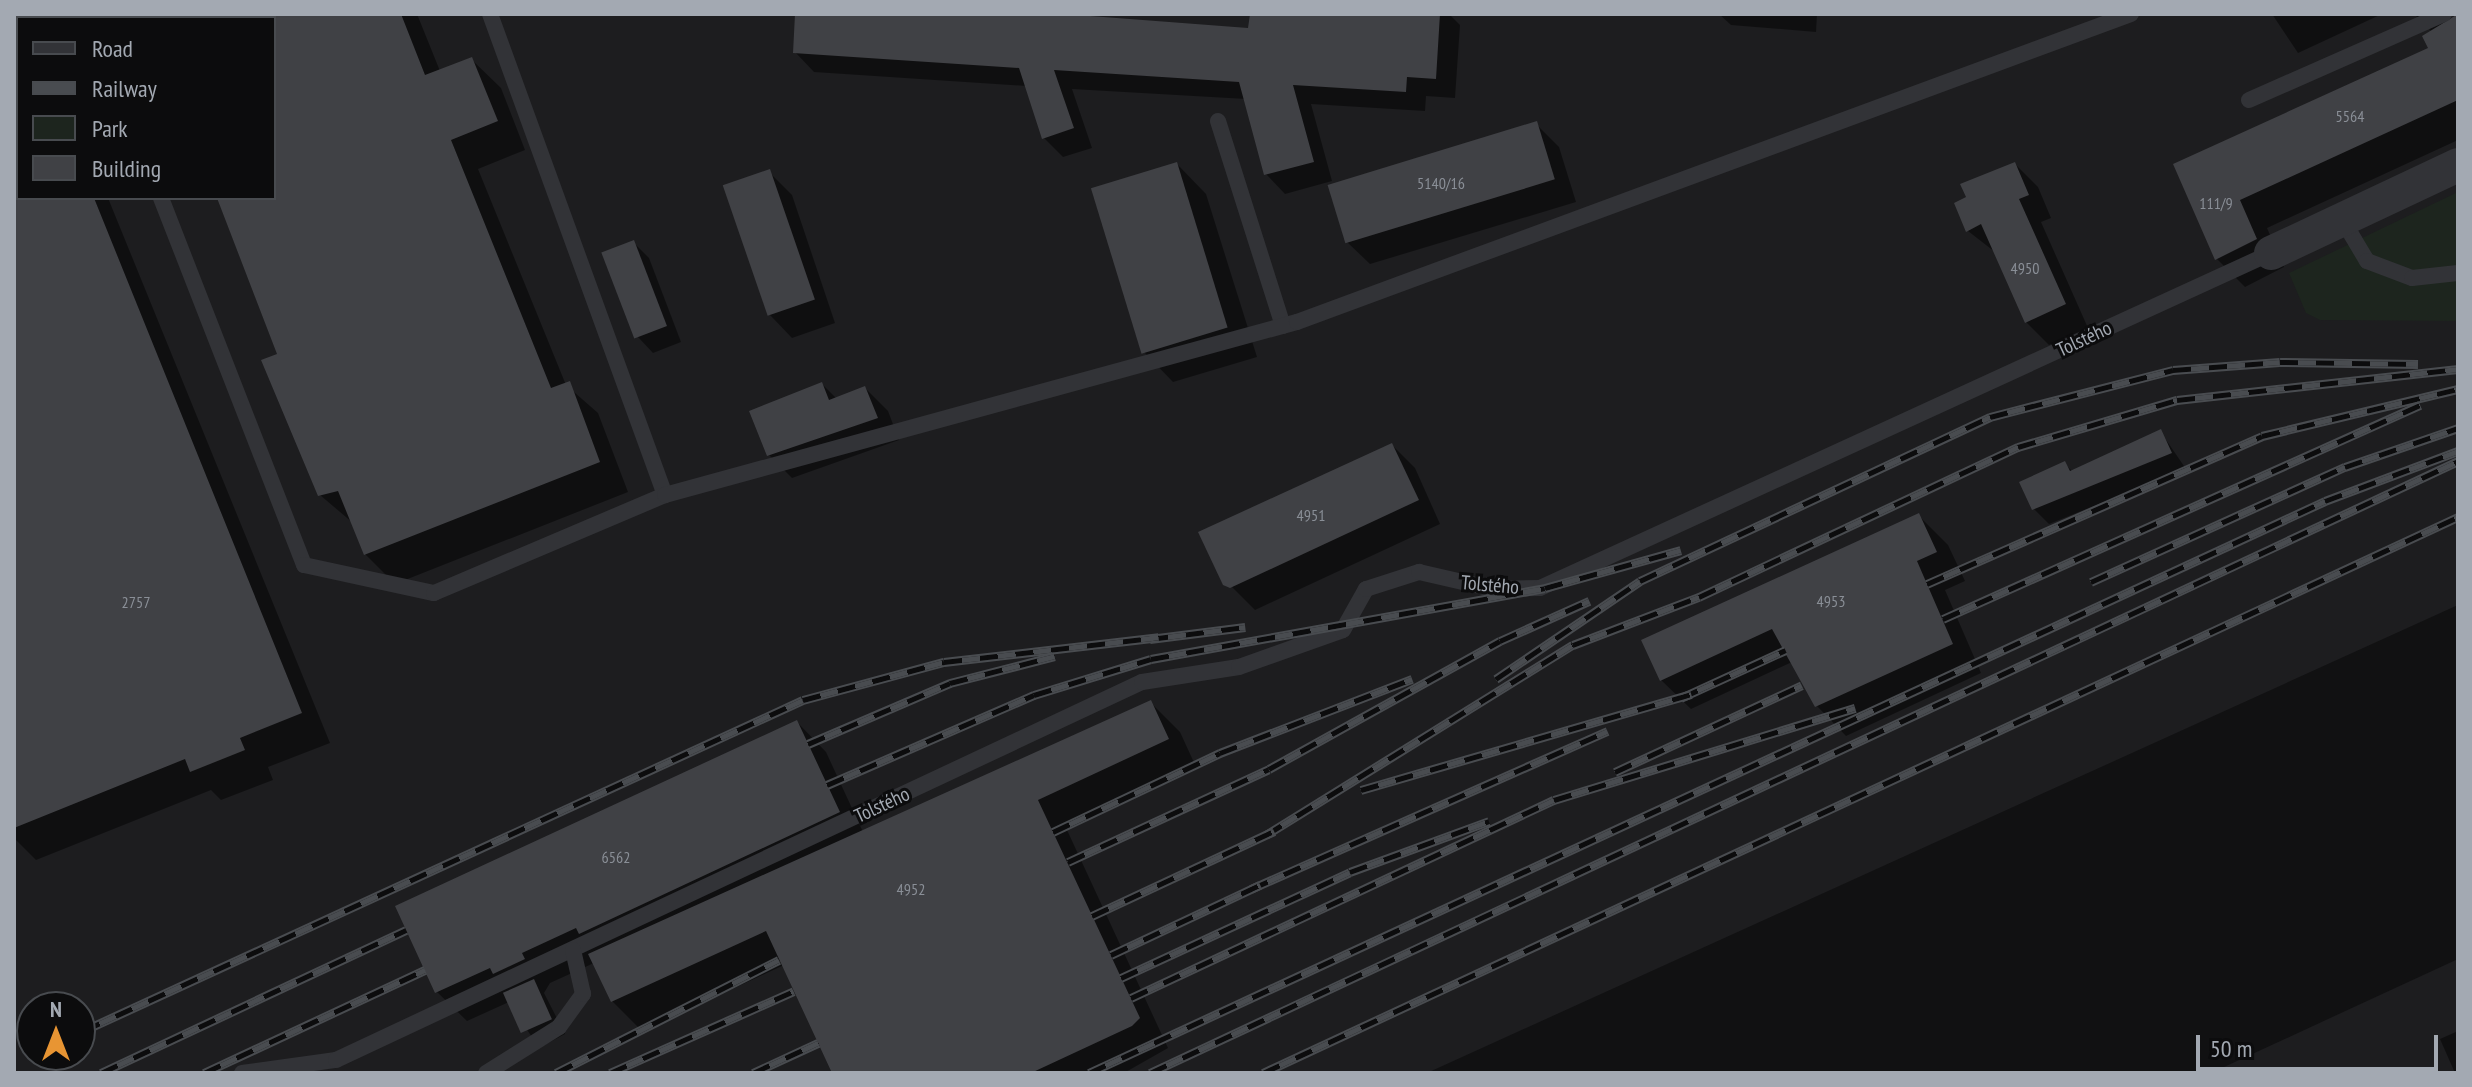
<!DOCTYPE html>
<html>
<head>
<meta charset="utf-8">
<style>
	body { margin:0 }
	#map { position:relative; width:2472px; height:1087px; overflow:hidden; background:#111112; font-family:"PT Sans Narrow",sans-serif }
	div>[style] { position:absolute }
	.built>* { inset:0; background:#1d1d1f }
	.green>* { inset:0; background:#1d251e }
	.shadow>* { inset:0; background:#0007 }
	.building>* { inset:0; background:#404145; transform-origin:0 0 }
	.lane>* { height:16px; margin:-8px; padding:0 8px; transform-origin:8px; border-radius:8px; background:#323337 }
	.street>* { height:34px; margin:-17px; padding:0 17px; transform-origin:17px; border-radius:17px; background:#323337 }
	.rail>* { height:9px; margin-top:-4.5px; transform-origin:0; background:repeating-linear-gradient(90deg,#0c0c0d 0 18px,#494c50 0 36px); box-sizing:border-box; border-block:2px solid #494c50 }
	span { translate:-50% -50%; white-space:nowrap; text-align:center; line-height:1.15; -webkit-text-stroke:6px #0c0c0d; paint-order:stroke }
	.number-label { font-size:16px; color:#8a8f97 }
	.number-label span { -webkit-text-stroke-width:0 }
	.street-label { font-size:20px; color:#a3a9b2 }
	.frame { position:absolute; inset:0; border:16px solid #a3a9b2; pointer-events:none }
	.legend { position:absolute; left:16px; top:16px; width:260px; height:184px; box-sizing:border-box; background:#0c0c0d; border:2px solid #484b4f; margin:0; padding:10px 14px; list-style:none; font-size:24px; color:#a3a9b2 }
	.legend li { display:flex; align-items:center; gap:16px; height:40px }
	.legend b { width:40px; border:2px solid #484b4f }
	.north { position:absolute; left:16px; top:991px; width:80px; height:80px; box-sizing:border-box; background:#0c0c0d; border:2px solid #484b4f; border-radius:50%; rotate:0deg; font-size:22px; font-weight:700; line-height:32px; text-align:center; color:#a3a9b2 }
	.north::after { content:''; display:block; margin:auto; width:28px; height:36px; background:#e89533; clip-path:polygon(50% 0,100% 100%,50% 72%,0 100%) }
	.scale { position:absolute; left:2196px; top:1035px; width:242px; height:36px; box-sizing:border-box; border:4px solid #a3a9b2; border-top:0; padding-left:10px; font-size:24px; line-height:28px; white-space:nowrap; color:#a3a9b2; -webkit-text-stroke:6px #0c0c0d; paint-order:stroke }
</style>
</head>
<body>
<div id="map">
	<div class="built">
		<i style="clip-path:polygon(evenodd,14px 14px,2458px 14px,2458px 605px,1427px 1073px,14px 1073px,14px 14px,18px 18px,274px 18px,274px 198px,18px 198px,18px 18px,14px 14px,32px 1007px,80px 1007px,80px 1055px,32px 1055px,32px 1007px)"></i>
		<i style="clip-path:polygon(2458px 959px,2458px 1073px,2211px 1073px)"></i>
	</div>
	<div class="green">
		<i style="clip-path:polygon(2458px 192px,2458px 321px,2320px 320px,2306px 313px,2289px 273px)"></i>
	</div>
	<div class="shadow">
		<i style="clip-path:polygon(14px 14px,417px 14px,440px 71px,471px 59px,501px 88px,525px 150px,478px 169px,566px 385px,598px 413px,628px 492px,395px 584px,365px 554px,353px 523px,320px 495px,280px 355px,219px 198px,274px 198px,274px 18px,18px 18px,18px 146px)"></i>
		<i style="clip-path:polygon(797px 14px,1037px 14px,1250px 30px,1252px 14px,1449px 14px,1460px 25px,1455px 98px,1426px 96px,1425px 111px,1311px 104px,1332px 181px,1285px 194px,1266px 174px,1246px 99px,1072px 89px,1092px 148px,1063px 157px,1044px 138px,1027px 86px,814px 72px,795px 52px)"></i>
		<i style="clip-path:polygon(1719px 14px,1817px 14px,1816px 32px,1731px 25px)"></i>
		<i style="clip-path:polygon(2272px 14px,2382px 14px,2298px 53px)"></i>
		<i style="clip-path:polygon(2414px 14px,2457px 19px,2458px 140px,2267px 228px,2284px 267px,2245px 287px,2217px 259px,2176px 165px,2431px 49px,2433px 33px)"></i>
		<i style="clip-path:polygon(1536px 124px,1559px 147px,1576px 202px,1370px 264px,1347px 242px)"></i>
		<i style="clip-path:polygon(1177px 164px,1206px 194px,1257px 357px,1173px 382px,1144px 352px)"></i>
		<i style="clip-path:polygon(2015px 164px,2038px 187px,2051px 218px,2041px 222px,2088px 328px,2049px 345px,2026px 322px,1995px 252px,1968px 231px,1956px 204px)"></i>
		<i style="clip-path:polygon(769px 172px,792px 195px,835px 323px,792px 338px,770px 315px)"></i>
		<i style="clip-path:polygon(108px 198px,330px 743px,268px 767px,273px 780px,221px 800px,211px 790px,36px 860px,14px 838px,14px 200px)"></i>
		<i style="clip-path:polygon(634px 243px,649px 258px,681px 342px,653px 353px,638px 337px)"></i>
		<i style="clip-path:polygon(822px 384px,837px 399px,865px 388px,888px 411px,899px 440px,792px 478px,769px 455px)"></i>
		<i style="clip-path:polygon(2160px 431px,2186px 469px,2049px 524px,2034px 509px,2064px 463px,2073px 472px)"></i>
		<i style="clip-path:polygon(1392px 445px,1415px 468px,1440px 524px,1255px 610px,1232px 587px)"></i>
		<i style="clip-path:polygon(1918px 515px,1948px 545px,1965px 581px,1945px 590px,1981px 673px,1846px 736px,1817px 706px,1792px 662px,1691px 709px,1661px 680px)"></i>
		<i style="clip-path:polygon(1150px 702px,1180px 732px,1197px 769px,1067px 830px,1168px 1048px,1124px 1073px,834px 1073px,784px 965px,642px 1031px,612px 1001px,594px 963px,550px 983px,544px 993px,565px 1034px,539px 1048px,509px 1002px,467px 1021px,437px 992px,797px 722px,826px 752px,863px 832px)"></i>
		<i style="clip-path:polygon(2458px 1031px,2458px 1073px,2455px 1073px,2440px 1039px)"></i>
	</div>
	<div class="building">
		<i style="clip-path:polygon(274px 14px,401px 14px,425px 75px,472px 57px,498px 121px,451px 140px,551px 388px,570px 381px,600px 462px,364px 555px,338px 491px,318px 496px,261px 360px,277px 354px,217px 198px,274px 198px)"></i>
		<i style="clip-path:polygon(795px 14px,1064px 14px,1248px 28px,1250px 14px,1440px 14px,1436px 79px,1407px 77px,1406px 92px,1293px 85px,1314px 162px,1264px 175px,1239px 82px,1054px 70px,1074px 128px,1042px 139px,1019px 68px,793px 53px)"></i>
		<i style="clip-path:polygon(2458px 14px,2458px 100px,2240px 200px,2257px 239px,2215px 260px,2173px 164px,2428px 48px,2422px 36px)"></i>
		<i style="left:1537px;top:121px;width:61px;height:219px;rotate:73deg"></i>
		<i style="left:1177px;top:162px;width:173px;height:90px;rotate:73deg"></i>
		<i style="clip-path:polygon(2015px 162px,2029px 195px,2019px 199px,2066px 304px,2025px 323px,1981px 224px,1966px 232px,1954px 203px,1966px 197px,1960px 184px)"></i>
		<i style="left:770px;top:169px;width:138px;height:50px;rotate:71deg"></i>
		<i style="clip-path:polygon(14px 198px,94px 198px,302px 713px,240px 738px,245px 750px,190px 772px,185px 759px,14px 828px)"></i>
		<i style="left:634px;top:240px;width:92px;height:35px;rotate:69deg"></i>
		<i style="clip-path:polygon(822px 382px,829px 400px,865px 386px,878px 418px,767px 456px,749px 411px)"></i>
		<i style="clip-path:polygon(2161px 429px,2172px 453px,2032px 510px,2019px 482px,2065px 461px,2070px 471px)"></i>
		<i style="clip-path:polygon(1392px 443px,1419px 500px,1230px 588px,1223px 585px,1198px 532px)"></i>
		<i style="clip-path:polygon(1919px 513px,1937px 552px,1917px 561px,1953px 644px,1815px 707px,1772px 629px,1660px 681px,1641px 640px)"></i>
		<i style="clip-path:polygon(1151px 700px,1169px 739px,1038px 800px,1140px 1018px,1132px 1026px,1031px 1073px,832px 1073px,766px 931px,611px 1002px,588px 954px)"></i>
		<i style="clip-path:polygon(797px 720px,840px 812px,579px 934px,576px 928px,522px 953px,525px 959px,493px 974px,490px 968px,435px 993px,395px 906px)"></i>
		<i style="left:534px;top:979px;width:44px;height:34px;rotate:66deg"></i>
	</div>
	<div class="lane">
		<i style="left:490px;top:14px;width:512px;rotate:70.01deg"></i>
		<i style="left:2249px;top:100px;width:213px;rotate:-23.8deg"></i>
		<i style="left:1218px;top:121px;width:215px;rotate:72.4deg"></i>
		<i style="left:14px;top:153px;width:4px;rotate:-14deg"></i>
		<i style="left:161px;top:198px;width:394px;rotate:68.7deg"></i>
		<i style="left:304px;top:565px;width:133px;rotate:12.2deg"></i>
		<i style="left:434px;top:593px;width:251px;rotate:-23deg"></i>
		<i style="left:665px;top:495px;width:655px;rotate:-15.31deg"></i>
		<i style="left:1297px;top:322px;width:889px;rotate:-20.27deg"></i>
		<i style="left:2342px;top:219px;width:49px;rotate:59.2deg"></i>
		<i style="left:2367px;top:261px;width:48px;rotate:20.7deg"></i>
		<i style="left:2412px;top:278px;width:46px;rotate:-6.2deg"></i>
		<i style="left:242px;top:1073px;width:95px;rotate:-7.9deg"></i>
		<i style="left:336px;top:1060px;width:890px;rotate:-25.13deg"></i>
		<i style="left:1142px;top:682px;width:98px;rotate:-8.8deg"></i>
		<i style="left:1239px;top:667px;width:110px;rotate:-19.6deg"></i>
		<i style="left:1343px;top:630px;width:47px;rotate:-60.7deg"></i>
		<i style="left:1366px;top:589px;width:56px;rotate:-17.8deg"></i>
		<i style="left:1419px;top:572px;width:76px;rotate:12.9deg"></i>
		<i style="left:1493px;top:589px;width:47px;rotate:-1.2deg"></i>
		<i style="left:1540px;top:588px;width:804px;rotate:-24.62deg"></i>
		<i style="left:486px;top:1073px;width:86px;rotate:-32.2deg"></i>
		<i style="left:559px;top:1027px;width:41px;rotate:-54deg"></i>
		<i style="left:583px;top:994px;width:45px;rotate:-102.8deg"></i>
	</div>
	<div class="street">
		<i style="left:2271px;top:253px;width:207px;rotate:-25.2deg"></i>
	</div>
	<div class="rail">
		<i style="left:2091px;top:582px;width:279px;rotate:-24.4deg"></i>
		<i style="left:2345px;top:467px;width:120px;rotate:-19deg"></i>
		<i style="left:1927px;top:584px;width:366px;rotate:-23.8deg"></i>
		<i style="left:2262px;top:436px;width:202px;rotate:-13.5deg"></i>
		<i style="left:1943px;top:619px;width:523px;rotate:-24.16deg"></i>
		<i style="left:1150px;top:639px;width:96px;rotate:-7.2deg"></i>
		<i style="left:1496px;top:679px;width:174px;rotate:-34.2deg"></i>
		<i style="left:1640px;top:581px;width:387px;rotate:-25.1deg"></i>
		<i style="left:1990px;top:417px;width:189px;rotate:-14.4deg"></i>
		<i style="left:2173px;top:370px;width:107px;rotate:-4.3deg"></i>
		<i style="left:2280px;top:362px;width:138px;rotate:0.8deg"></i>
		<i style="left:1681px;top:698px;width:115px;rotate:-24.6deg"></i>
		<i style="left:808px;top:744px;width:155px;rotate:-23.2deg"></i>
		<i style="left:950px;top:683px;width:108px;rotate:-14.4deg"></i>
		<i style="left:1615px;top:772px;width:206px;rotate:-24.9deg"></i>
		<i style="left:827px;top:785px;width:226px;rotate:-23.5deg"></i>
		<i style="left:1034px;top:695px;width:122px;rotate:-17.1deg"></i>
		<i style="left:1151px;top:659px;width:400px;rotate:-10.2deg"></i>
		<i style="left:1545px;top:588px;width:141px;rotate:-15.6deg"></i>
		<i style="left:1361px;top:790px;width:344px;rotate:-16.2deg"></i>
		<i style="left:1053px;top:832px;width:185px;rotate:-25.3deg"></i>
		<i style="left:1220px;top:753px;width:206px;rotate:-21.1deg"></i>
		<i style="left:1266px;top:835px;width:361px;rotate:-31.8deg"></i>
		<i style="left:1573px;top:645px;width:135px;rotate:-20.9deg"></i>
		<i style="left:1699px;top:597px;width:353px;rotate:-25.2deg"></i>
		<i style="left:2018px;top:447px;width:166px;rotate:-16.5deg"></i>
		<i style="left:2177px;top:400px;width:283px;rotate:-6.3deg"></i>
		<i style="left:1068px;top:862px;width:221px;rotate:-24.8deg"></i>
		<i style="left:1269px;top:769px;width:264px;rotate:-29deg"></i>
		<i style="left:1500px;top:641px;width:98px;rotate:-24.2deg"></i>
		<i style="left:1251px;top:889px;width:390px;rotate:-23.9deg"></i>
		<i style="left:1092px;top:916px;width:201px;rotate:-25deg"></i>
		<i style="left:1111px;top:955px;width:165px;rotate:-25.2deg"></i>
		<i style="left:1121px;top:978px;width:252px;rotate:-24.8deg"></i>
		<i style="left:1350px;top:872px;width:148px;rotate:-20.1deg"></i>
		<i style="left:1131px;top:998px;width:467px;rotate:-25.1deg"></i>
		<i style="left:1554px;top:800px;width:315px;rotate:-17deg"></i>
		<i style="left:83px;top:1031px;width:792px;rotate:-24.69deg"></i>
		<i style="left:803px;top:700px;width:146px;rotate:-15.1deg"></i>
		<i style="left:944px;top:662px;width:216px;rotate:-6.6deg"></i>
		<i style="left:101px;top:1073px;width:337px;rotate:-25.1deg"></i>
		<i style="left:204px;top:1073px;width:244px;rotate:-25deg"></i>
		<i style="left:556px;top:1073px;width:250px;rotate:-26.9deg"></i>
		<i style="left:610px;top:1073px;width:201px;rotate:-24deg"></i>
		<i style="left:753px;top:1073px;width:72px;rotate:-24.8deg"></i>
		<i style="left:1089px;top:1073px;width:1362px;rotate:-24.83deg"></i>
		<i style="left:2325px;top:501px;width:142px;rotate:-20.6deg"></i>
		<i style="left:1150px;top:1073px;width:1444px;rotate:-25.07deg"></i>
		<i style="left:1263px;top:1073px;width:1318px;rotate:-24.95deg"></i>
	</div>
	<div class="number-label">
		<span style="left:2350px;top:116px">5564</span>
		<span style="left:1441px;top:183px">5140/16</span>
		<span style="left:2216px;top:203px">111/9</span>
		<span style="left:2025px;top:268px">4950</span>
		<span style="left:1311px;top:515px">4951</span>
		<span style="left:1831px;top:601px">4953</span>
		<span style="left:136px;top:602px">2757</span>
		<span style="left:616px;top:857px">6562</span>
		<span style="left:911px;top:889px">4952</span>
	</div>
	<div class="street-label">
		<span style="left:2084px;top:339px;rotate:-25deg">Tolstého</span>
		<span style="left:1490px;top:585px;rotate:5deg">Tolstého</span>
		<span style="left:882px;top:805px;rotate:-25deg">Tolstého</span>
	</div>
	<div class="frame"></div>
	<ul class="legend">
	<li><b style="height:10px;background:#323337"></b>Road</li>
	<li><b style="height:10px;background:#494c50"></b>Railway</li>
	<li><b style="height:22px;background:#1d251e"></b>Park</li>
	<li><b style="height:22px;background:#404145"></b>Building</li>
	</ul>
	<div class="north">N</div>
	<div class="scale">50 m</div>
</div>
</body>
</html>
